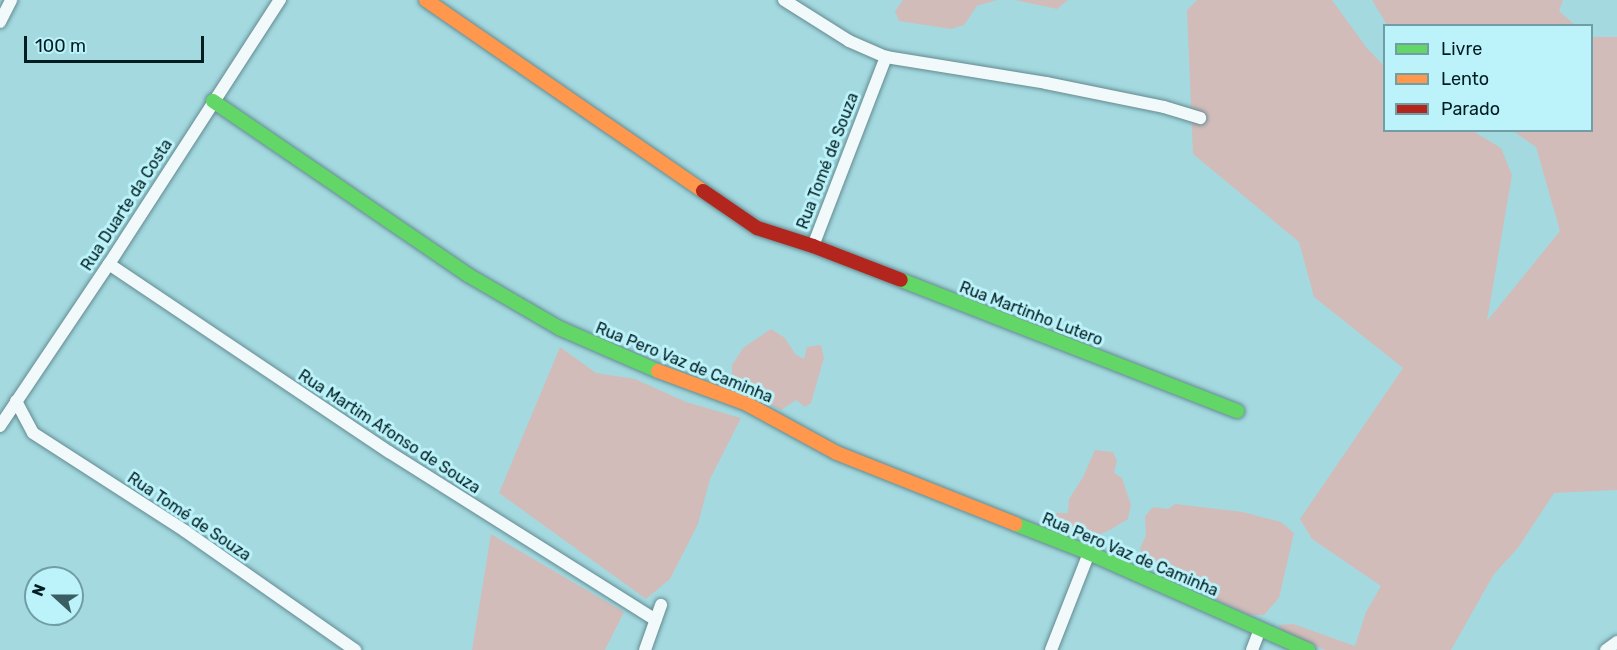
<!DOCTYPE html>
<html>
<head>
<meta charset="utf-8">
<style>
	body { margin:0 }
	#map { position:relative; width:1617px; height:650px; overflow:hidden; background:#a4d9e0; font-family:Rubik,sans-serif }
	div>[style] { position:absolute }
	.green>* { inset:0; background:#d2bcba }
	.roads { filter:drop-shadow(0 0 2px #638b90) drop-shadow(0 0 2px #638b90) }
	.street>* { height:12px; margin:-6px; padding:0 6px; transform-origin:6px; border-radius:6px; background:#f1f9fa }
	.fast>* { height:14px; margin:-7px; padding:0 7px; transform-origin:7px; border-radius:7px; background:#63d668 }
	.slow>* { height:14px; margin:-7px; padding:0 7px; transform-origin:7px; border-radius:7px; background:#ff974d }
	.jam>* { height:14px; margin:-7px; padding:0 7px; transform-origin:7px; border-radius:7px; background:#b3261e }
	span { translate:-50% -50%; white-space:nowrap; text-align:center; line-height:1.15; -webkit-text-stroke:6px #bcf3fa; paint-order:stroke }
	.street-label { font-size:16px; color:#001e22 }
	.legend { position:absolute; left:1383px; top:24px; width:210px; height:108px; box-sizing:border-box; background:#bcf3fa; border:2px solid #719ea4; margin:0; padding:8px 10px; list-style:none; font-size:18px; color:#001e22 }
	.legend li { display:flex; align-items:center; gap:12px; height:30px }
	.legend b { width:30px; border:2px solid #719ea4 }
	.north { position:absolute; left:24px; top:566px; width:60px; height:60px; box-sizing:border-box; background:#bcf3fa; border:2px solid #719ea4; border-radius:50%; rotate:291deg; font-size:16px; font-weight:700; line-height:24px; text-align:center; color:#001e22 }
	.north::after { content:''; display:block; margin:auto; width:21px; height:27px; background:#395f64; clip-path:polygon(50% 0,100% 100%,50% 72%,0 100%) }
	.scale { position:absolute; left:24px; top:36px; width:180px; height:27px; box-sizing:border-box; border:3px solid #001e22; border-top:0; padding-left:8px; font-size:18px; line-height:21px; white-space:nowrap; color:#001e22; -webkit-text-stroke:4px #bcf3fa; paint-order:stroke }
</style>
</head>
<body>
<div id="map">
	<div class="green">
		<i style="clip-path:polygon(903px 0,997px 0,977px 6px,964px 25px,951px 29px,899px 21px,895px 11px)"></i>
		<i style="clip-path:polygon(1015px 0,1068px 0,1057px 9px)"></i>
		<i style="clip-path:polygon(1197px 0,1332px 0,1366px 47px,1384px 66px,1384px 130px,1473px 131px,1501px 148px,1512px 175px,1487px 321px,1560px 231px,1536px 147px,1513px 131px,1592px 130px,1592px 37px,1617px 37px,1617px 490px,1554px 493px,1518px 548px,1494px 574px,1451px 650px,1325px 650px,1280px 631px,1279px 625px,1293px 624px,1355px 646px,1366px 612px,1381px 586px,1312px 539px,1300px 519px,1403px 368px,1314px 297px,1299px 242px,1193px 154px,1187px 10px)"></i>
		<i style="clip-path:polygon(1372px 0,1563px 0,1559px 11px,1575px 25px,1387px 25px)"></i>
		<i style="clip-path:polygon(771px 329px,785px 338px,795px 354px,804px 359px,807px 347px,821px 345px,824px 358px,811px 403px,805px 407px,796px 400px,781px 410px,732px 385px,732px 365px,743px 348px)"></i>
		<i style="clip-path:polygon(560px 347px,596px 373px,635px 379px,686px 402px,741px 418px,710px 479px,698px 524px,670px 579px,646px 599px,499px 493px)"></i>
		<i style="clip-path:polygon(1095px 450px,1113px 452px,1117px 461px,1114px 473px,1122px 478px,1131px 505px,1128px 519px,1110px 530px,1095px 536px,1075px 538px,1052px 527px,1051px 513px,1068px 513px,1069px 499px,1083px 477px)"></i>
		<i style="clip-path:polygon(1175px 504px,1243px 512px,1281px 522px,1294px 533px,1279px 598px,1264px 615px,1249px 615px,1179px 582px,1174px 571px,1162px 572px,1150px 564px,1140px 549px,1146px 535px,1145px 516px,1153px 507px,1168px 509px)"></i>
		<i style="clip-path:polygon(491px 534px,624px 612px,605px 650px,472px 650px)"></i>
	</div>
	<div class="roads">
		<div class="street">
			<i style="left:784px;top:0;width:77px;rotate:32.2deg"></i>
			<i style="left:849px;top:41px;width:40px;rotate:23.4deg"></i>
			<i style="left:886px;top:57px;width:162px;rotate:9.2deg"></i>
			<i style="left:1046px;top:83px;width:120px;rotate:11.5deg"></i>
			<i style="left:1164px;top:107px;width:38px;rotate:17deg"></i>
			<i style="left:0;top:22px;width:25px;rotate:-63deg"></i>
			<i style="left:813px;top:246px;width:203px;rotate:-68.9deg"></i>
			<i style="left:109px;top:264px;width:337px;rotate:33.9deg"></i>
			<i style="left:389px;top:452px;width:315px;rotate:32.2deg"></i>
			<i style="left:16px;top:401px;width:36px;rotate:62deg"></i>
			<i style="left:33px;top:433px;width:181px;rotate:32.8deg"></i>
			<i style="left:185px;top:531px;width:208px;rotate:35deg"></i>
			<i style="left:0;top:426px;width:195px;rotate:-56.1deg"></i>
			<i style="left:109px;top:264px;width:315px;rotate:-57.1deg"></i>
			<i style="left:645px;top:650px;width:48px;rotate:-70.4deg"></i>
			<i style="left:1051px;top:650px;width:104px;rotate:-68.6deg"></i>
			<i style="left:1252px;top:650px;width:22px;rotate:-69deg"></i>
			<i style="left:1606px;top:650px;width:14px;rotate:-36deg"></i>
		</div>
		<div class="fast">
			<i style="left:213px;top:101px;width:309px;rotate:34.3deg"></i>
			<i style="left:468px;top:275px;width:105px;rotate:30.2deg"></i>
			<i style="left:559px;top:328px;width:108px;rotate:23.5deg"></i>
			<i style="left:901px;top:280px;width:361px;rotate:21.3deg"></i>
			<i style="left:1015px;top:524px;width:79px;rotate:21.4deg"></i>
			<i style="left:1089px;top:553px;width:240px;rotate:23.9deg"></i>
		</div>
		<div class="slow">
			<i style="left:426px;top:0;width:336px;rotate:34.6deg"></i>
			<i style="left:658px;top:371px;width:95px;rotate:20.3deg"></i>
			<i style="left:747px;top:404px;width:102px;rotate:28.6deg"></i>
			<i style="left:837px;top:453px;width:192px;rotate:21.7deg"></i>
		</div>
		<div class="jam">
			<i style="left:703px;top:191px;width:65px;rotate:34.4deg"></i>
			<i style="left:757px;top:228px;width:59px;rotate:17.8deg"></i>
			<i style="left:813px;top:246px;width:94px;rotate:21.1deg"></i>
		</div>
	</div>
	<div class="street-label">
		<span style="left:828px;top:161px;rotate:-69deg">Rua Tomé de Souza</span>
		<span style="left:127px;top:205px;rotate:-57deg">Rua Duarte da Costa</span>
		<span style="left:1031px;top:314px;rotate:21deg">Rua Martinho Lutero</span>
		<span style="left:684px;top:363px;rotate:22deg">Rua Pero Vaz de Caminha</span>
		<span style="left:389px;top:432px;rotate:33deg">Rua Martim Afonso de Souza</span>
		<span style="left:189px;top:517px;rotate:34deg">Rua Tomé de Souza</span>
		<span style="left:1130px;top:555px;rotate:23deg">Rua Pero Vaz de Caminha</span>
	</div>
	<ul class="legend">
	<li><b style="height:8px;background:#63d668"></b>Livre</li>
	<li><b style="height:8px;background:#ff974d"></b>Lento</li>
	<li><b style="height:8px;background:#b3261e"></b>Parado</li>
	</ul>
	<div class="north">N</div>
	<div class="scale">100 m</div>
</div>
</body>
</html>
